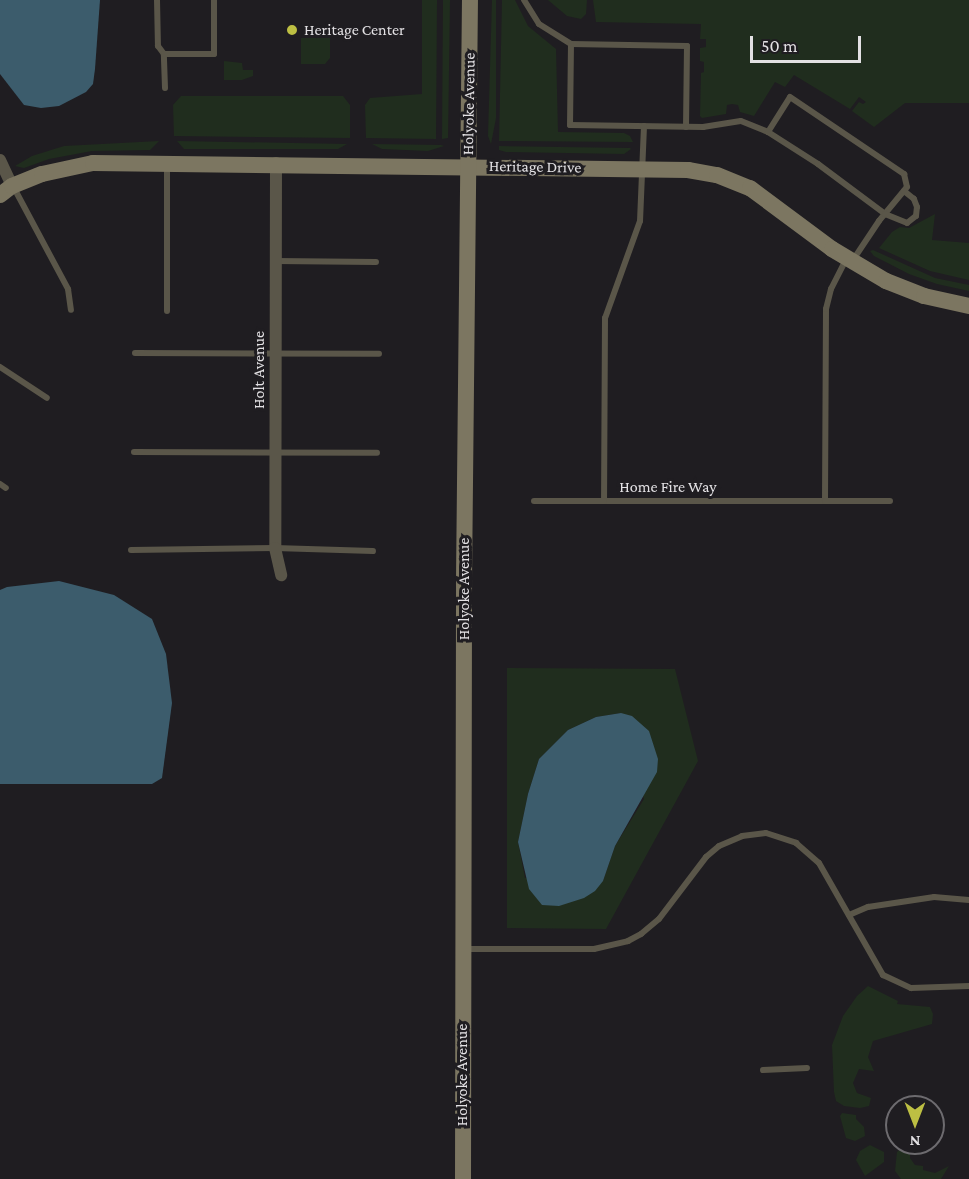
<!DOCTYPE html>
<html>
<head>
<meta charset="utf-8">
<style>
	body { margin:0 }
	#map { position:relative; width:969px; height:1179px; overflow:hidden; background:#1f1d21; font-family:"Crimson Pro",serif }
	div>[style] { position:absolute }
	.green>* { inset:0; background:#202d1e }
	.water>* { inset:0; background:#3c5c6c }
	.lane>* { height:6px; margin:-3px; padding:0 3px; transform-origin:3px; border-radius:3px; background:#5a5649 }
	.street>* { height:12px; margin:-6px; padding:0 6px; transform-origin:6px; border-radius:6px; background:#5a5649 }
	.secondary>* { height:16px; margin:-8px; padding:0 8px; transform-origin:8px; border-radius:8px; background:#7c7661 }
	.dots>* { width:16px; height:16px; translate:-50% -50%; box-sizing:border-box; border:3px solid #1f1d21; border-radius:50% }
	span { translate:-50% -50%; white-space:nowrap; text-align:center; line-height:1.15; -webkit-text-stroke:6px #1f1d21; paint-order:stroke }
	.poi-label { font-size:16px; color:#e3e1e4 }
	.left { translate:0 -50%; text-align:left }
	.street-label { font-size:16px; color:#e3e1e4 }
	.north { position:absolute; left:885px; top:1095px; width:60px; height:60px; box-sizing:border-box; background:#1f1d21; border:2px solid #6d6b6f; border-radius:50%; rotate:180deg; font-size:16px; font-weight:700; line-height:24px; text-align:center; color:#e3e1e4 }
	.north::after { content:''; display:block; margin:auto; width:21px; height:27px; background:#bdbf43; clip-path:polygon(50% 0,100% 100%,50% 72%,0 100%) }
	.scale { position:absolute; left:750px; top:36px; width:111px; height:27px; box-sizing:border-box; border:3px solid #e3e1e4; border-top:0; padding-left:8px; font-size:18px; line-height:21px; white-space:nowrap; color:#e3e1e4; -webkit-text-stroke:4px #1f1d21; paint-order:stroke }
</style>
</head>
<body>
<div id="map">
	<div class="green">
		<i style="clip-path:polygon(422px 0,437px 0,436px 139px,366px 138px,365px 105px,370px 98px,422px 94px)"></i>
		<i style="clip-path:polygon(443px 0,450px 0,448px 138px,442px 139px)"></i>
		<i style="clip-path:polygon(492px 0,496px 0,496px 118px,491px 144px,488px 136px)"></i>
		<i style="clip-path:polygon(502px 0,515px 0,528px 26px,556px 49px,558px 132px,624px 133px,630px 136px,633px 142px,499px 141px)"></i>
		<i style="clip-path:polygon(548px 0,587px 0,586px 14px,581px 19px,567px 16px)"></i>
		<i style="clip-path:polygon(593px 0,969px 0,969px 103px,905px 103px,874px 127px,852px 111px,859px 102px,863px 104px,866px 102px,859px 97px,850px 109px,794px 75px,785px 87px,775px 82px,754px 116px,740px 112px,738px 105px,732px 104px,727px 105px,726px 114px,702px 118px,700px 116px,701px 73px,704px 72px,704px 62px,700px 61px,700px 48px,706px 47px,706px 39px,700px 39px,701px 24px,596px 22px)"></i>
		<i style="clip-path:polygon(317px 34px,330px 34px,330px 58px,325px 64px,301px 64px,301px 38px,317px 38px)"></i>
		<i style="clip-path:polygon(224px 61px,242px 63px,243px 70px,253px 70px,253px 76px,242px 80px,224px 80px)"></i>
		<i style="clip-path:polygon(181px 96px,343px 96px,350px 105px,350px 138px,174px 136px,173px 105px)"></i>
		<i style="clip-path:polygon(159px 141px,150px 150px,92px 151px,49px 159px,24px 168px,15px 166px,32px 156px,64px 146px)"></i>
		<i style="clip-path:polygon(177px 141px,347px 144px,338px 149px,184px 149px)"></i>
		<i style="clip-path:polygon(372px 144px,441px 145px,444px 146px,428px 151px,382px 149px)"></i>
		<i style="clip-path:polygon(499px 146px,630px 148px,631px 149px,624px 154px,506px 152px,499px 150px)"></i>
		<i style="clip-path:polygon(935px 214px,932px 240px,969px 243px,969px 280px,930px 271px,879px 248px,892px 232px,900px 227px,909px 228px)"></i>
		<i style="clip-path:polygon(873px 250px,935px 278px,969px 285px,969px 291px,937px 284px,909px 274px,874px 256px,870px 251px)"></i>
		<i style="clip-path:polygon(evenodd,507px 668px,675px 669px,698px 761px,606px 929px,507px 928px,507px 668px,621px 713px,644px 799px,615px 846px,603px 881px,525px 878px,518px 842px,528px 794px,539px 759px,568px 730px,596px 717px,621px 713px)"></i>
		<i style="clip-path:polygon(868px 986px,898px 1001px,897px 1004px,930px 1007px,933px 1014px,932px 1024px,873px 1041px,868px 1057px,874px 1071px,859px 1069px,853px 1083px,857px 1093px,871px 1098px,869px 1106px,860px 1108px,844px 1106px,836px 1101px,834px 1092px,832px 1045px,843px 1016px,857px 996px)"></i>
		<i style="clip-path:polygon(842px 1113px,856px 1115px,856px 1119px,864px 1127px,865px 1136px,855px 1141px,846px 1138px,840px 1116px)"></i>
		<i style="clip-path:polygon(908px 1143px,915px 1146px,910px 1150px,910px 1158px,915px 1165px,923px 1166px,923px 1170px,935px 1173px,949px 1166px,941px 1179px,901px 1179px,895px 1171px,897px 1152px)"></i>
		<i style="clip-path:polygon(870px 1145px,884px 1152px,884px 1162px,865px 1176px,856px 1160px,860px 1151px)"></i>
	</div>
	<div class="water">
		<i style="clip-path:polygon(0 0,100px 0,95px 69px,93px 84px,86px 92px,59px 106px,41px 108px,24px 105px,0 74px)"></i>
		<i style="clip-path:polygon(59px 581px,114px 595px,152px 619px,166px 654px,172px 703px,162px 778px,152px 784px,0 784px,0 590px,7px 587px)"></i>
		<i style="clip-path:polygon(621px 713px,632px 716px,649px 731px,658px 759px,657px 772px,615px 846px,603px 881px,595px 891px,584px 898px,559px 906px,542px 905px,529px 889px,518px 842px,528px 794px,539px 759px,568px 730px,596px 717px)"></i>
	</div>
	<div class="lane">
		<i style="left:157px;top:0;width:46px;rotate:88.8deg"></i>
		<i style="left:158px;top:46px;width:10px;rotate:53deg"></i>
		<i style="left:524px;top:0;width:28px;rotate:58deg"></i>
		<i style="left:539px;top:24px;width:38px;rotate:32deg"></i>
		<i style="left:571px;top:44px;width:116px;rotate:1deg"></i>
		<i style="left:687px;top:46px;width:81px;rotate:90.7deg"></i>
		<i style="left:571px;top:44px;width:81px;rotate:90.7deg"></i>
		<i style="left:570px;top:125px;width:133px;rotate:0.9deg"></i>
		<i style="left:703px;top:127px;width:38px;rotate:-9deg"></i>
		<i style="left:741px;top:121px;width:29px;rotate:22deg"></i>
		<i style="left:768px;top:132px;width:41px;rotate:-57.8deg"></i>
		<i style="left:790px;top:97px;width:138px;rotate:34deg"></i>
		<i style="left:904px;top:174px;width:13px;rotate:77deg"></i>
		<i style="left:907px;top:187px;width:44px;rotate:129.5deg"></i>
		<i style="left:879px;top:221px;width:47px;rotate:123.7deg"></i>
		<i style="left:165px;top:88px;width:34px;rotate:-92deg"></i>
		<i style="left:164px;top:54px;width:50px"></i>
		<i style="left:214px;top:54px;width:54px;rotate:-90deg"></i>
		<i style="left:644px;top:126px;width:95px;rotate:92.4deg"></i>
		<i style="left:640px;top:221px;width:103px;rotate:109.8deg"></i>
		<i style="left:605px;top:318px;width:183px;rotate:90.3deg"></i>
		<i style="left:604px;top:501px;width:221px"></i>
		<i style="left:825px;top:501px;width:192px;rotate:-89.7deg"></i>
		<i style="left:826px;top:309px;width:21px;rotate:-76deg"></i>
		<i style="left:831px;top:289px;width:34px;rotate:-63deg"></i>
		<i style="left:768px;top:132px;width:59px;rotate:32.6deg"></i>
		<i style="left:818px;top:164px;width:84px;rotate:36.7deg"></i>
		<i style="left:885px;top:214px;width:24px;rotate:22deg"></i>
		<i style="left:907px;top:223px;width:11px;rotate:-38deg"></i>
		<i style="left:916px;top:216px;width:9px;rotate:-84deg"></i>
		<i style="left:917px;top:207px;width:9px;rotate:-111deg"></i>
		<i style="left:914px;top:199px;width:13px;rotate:-141deg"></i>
		<i style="left:167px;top:165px;width:146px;rotate:90deg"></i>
		<i style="left:13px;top:186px;width:117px;rotate:61.9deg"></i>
		<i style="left:68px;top:289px;width:21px;rotate:82deg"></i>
		<i style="left:276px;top:261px;width:100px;rotate:0.6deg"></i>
		<i style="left:135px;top:353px;width:244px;rotate:0.2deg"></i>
		<i style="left:0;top:367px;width:56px;rotate:33.4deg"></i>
		<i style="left:134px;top:452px;width:243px;rotate:0.2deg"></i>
		<i style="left:0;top:484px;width:7px;rotate:34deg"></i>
		<i style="left:534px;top:501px;width:70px"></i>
		<i style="left:825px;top:501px;width:65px"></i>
		<i style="left:131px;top:550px;width:144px;rotate:-0.8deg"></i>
		<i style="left:275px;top:548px;width:98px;rotate:1.8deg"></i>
		<i style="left:849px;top:915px;width:21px;rotate:-23deg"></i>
		<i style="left:868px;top:907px;width:67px;rotate:-8.6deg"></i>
		<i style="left:934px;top:897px;width:35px;rotate:5deg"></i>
		<i style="left:466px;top:949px;width:128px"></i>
		<i style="left:594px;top:949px;width:35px;rotate:-13deg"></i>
		<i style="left:628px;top:941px;width:15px;rotate:-28deg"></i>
		<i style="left:641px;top:934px;width:23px;rotate:-40deg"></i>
		<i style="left:659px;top:919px;width:78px;rotate:-52.8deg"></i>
		<i style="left:706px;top:857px;width:17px;rotate:-40deg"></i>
		<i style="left:719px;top:846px;width:25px;rotate:-23deg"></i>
		<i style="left:742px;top:836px;width:24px;rotate:-7deg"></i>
		<i style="left:766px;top:833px;width:32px;rotate:18deg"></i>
		<i style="left:796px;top:843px;width:30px;rotate:41deg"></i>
		<i style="left:819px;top:863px;width:129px;rotate:60.3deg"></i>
		<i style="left:883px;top:975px;width:31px;rotate:25deg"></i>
		<i style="left:911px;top:988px;width:58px;rotate:-2deg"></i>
		<i style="left:763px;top:1070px;width:44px;rotate:-2.6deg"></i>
	</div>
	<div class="street">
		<i style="left:0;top:160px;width:29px;rotate:65deg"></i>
		<i style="left:276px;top:163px;width:385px;rotate:90.1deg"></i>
		<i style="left:275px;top:548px;width:28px;rotate:77deg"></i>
	</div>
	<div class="secondary">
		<i style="left:0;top:195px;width:15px;rotate:-37deg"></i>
		<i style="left:12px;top:186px;width:32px;rotate:-22deg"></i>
		<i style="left:42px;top:174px;width:52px;rotate:-12.2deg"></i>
		<i style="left:93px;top:163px;width:595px;rotate:0.67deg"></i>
		<i style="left:688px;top:170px;width:29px;rotate:10deg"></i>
		<i style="left:717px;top:175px;width:35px;rotate:22deg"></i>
		<i style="left:750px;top:188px;width:102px;rotate:36.6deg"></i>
		<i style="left:832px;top:249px;width:63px;rotate:30.7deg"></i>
		<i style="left:886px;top:281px;width:41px;rotate:21.5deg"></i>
		<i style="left:924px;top:296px;width:46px;rotate:12.5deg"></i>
		<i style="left:463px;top:1179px;width:599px;rotate:-89.9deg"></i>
		<i style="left:464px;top:580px;width:580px;rotate:-89.41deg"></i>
	</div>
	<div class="dots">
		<i style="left:292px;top:30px;background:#bdbf43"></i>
	</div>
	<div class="poi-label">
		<span class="left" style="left:304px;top:30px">Heritage Center</span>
	</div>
	<div class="street-label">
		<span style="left:469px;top:104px;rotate:-89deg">Holyoke Avenue</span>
		<span style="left:535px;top:167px;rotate:1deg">Heritage Drive</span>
		<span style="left:259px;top:370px;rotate:-90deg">Holt Avenue</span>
		<span style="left:668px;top:487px">Home Fire Way</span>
		<span style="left:464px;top:589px;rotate:-90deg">Holyoke Avenue</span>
		<span style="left:462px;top:1075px;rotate:-90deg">Holyoke Avenue</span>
	</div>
	<div class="north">N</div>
	<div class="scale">50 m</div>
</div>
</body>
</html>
